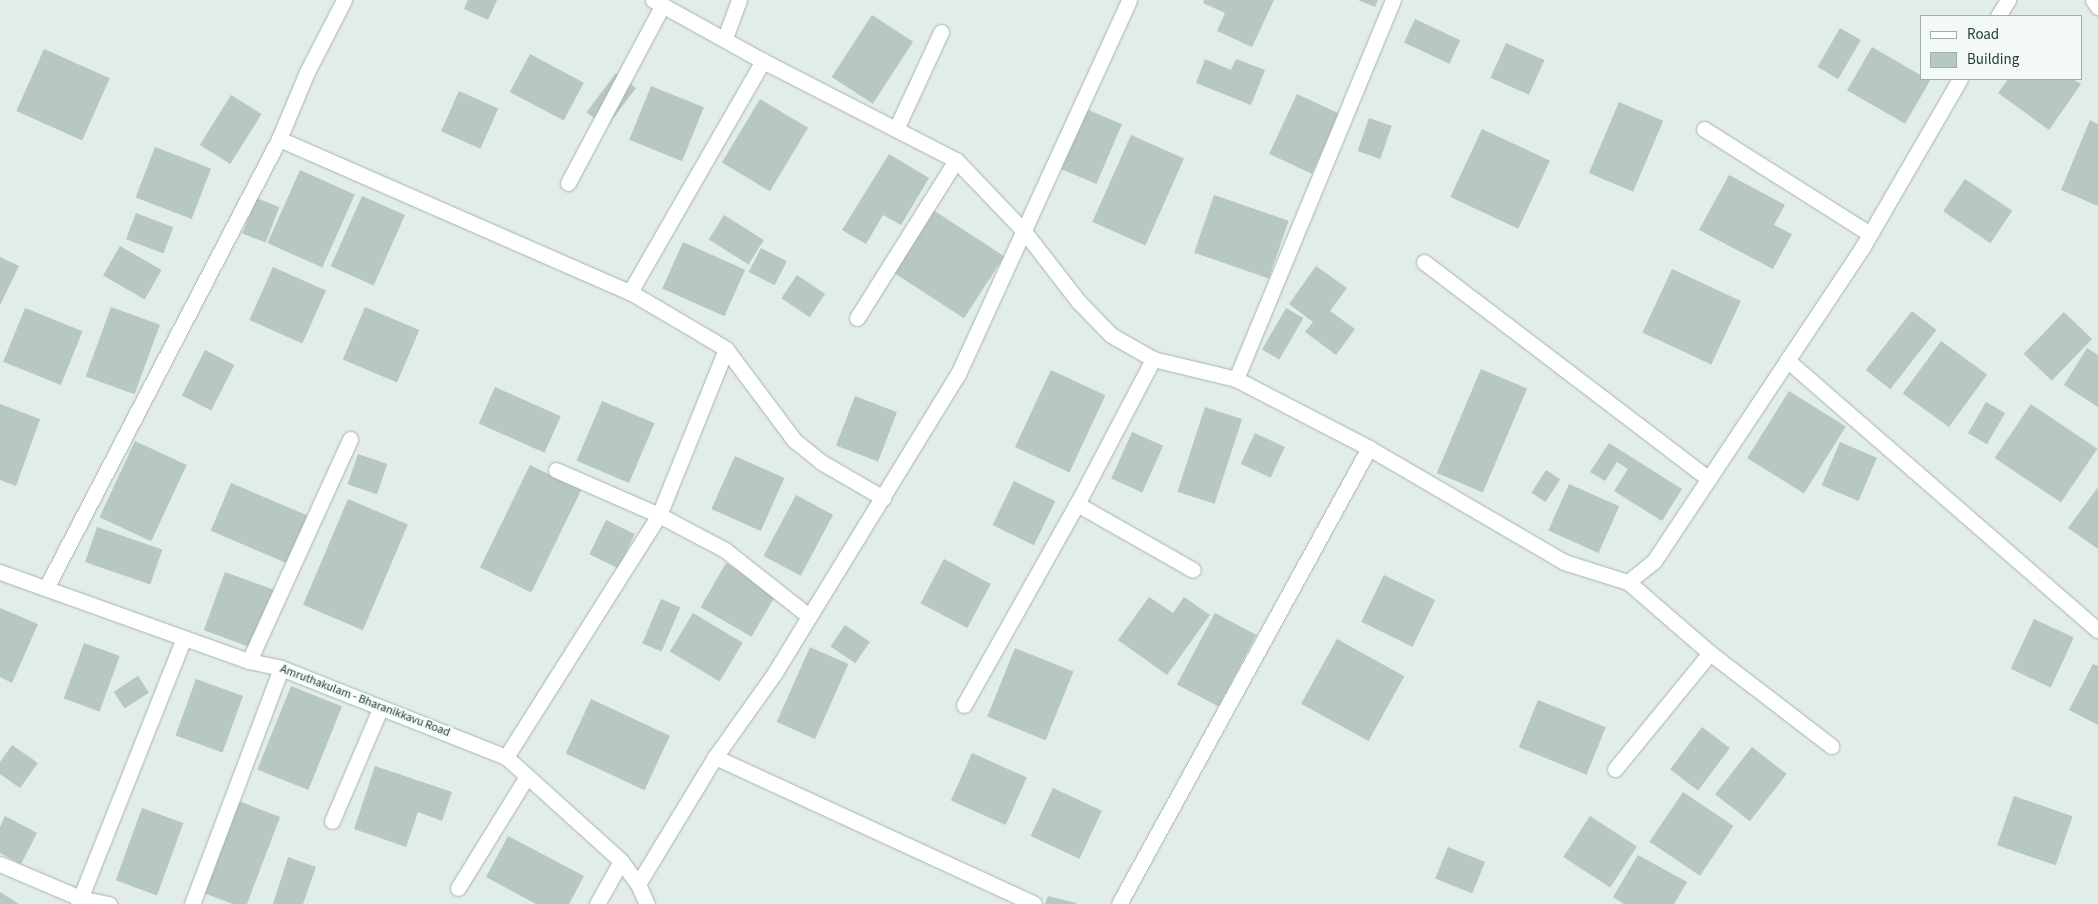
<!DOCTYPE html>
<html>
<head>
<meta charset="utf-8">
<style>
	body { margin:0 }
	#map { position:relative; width:2098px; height:904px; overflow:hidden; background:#e2ece9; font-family:"Source Sans 3",sans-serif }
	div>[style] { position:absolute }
	.building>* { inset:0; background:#b7c7c3; transform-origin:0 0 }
	.roads { filter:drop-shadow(0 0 1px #a5b4b1) drop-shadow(0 0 1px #a5b4b1) }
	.street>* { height:15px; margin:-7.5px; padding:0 7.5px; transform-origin:7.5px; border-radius:7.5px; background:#fff }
	.secondary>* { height:15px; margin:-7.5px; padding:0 7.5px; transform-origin:7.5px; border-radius:7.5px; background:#fff }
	span { translate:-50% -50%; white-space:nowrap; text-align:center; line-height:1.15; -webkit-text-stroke:4px #f3f9f7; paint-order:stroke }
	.street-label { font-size:12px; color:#223e3b }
	.legend { position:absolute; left:1920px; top:15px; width:162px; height:65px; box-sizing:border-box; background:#f3f9f7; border:1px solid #9faeac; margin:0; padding:6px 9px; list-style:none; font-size:15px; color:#223e3b }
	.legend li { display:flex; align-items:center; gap:10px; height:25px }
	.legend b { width:25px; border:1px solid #9faeac }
</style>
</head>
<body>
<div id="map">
	<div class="building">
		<i style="clip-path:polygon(468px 0,497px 0,488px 20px,464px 9px)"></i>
		<i style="clip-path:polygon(1204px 0,1274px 0,1252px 47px,1217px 31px,1225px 13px,1203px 3px)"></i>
		<i style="clip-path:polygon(1358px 0,1378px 0,1375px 7px)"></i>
		<i style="left:872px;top:15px;width:49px;height:74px;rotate:33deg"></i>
		<i style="left:1415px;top:19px;width:50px;height:26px;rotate:25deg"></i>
		<i style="left:1840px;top:28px;width:24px;height:45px;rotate:30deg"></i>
		<i style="left:1506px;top:43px;width:42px;height:38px;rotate:24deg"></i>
		<i style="left:1872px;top:47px;width:67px;height:50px;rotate:30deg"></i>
		<i style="left:44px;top:49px;width:72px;height:68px;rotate:24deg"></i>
		<i style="left:530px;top:54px;width:61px;height:43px;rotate:28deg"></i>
		<i style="clip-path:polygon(1205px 59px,1231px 70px,1236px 59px,1265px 70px,1251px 105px,1196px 83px)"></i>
		<i style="left:616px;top:73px;width:25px;height:49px;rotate:37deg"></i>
		<i style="clip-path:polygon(2008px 79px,2073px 79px,2081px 84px,2049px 130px,1998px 93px)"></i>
		<i style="left:651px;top:86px;width:57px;height:58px;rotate:22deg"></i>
		<i style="left:459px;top:91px;width:43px;height:44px;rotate:24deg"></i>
		<i style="left:1297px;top:94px;width:47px;height:66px;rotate:25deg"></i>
		<i style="left:231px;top:95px;width:36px;height:59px;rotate:32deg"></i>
		<i style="left:760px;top:99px;width:56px;height:74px;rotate:31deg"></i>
		<i style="left:1619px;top:102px;width:48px;height:77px;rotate:23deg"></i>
		<i style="left:1086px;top:109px;width:39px;height:65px;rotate:23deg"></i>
		<i style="left:1369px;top:118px;width:24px;height:35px;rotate:19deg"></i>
		<i style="clip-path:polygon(2090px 120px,2098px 124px,2098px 206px,2061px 190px)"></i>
		<i style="left:1482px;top:129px;width:75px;height:75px;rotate:25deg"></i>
		<i style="left:1131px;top:135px;width:58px;height:95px;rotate:24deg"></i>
		<i style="left:155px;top:147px;width:60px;height:54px;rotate:21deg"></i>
		<i style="clip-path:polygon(889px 154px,929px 178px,901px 225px,883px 215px,866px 244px,842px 230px)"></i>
		<i style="left:300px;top:170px;width:60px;height:80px;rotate:24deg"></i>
		<i style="clip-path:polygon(1729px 175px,1785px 205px,1774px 225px,1792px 234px,1773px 269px,1699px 230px)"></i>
		<i style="left:1965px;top:179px;width:57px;height:39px;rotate:34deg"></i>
		<i style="left:1214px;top:195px;width:79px;height:61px;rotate:19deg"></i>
		<i style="left:362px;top:196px;width:47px;height:77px;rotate:24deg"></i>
		<i style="left:256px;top:198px;width:25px;height:38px;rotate:21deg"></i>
		<i style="left:933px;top:210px;width:85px;height:74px;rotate:33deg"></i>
		<i style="left:136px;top:213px;width:40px;height:28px;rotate:21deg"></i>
		<i style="left:724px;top:215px;width:47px;height:29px;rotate:32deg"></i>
		<i style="left:683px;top:242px;width:68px;height:51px;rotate:24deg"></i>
		<i style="left:120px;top:246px;width:48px;height:34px;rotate:30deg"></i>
		<i style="left:761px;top:248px;width:29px;height:27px;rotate:27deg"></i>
		<i style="clip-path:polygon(0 257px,19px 266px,0 305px)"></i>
		<i style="clip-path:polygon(1316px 266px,1347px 288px,1330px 311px,1355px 329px,1336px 355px,1305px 332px,1313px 322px,1289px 304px)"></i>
		<i style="left:273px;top:267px;width:58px;height:58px;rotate:24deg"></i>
		<i style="left:1672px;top:269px;width:76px;height:70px;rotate:25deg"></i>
		<i style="left:797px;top:275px;width:34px;height:28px;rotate:34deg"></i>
		<i style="left:111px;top:307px;width:52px;height:74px;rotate:20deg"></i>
		<i style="left:365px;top:307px;width:59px;height:57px;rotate:23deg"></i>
		<i style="left:25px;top:308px;width:62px;height:58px;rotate:22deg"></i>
		<i style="left:1286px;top:308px;width:20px;height:48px;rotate:30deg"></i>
		<i style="left:1912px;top:311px;width:31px;height:75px;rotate:38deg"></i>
		<i style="left:2064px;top:312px;width:39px;height:58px;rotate:44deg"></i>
		<i style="left:1941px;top:341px;width:57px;height:65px;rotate:36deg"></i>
		<i style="clip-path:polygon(2087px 348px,2098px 355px,2098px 407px,2064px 385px)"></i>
		<i style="left:205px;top:350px;width:33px;height:51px;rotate:27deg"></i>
		<i style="left:1481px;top:369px;width:50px;height:113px;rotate:23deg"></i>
		<i style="left:1051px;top:370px;width:60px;height:85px;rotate:25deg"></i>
		<i style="left:495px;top:387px;width:72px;height:40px;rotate:24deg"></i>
		<i style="left:1789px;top:391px;width:67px;height:79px;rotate:32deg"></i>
		<i style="left:855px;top:396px;width:45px;height:53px;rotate:21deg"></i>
		<i style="left:602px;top:401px;width:57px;height:65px;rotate:23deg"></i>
		<i style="left:1986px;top:402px;width:22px;height:36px;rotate:30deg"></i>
		<i style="clip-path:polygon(0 404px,40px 419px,16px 486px,0 480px)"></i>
		<i style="left:2031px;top:404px;width:80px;height:65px;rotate:34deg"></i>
		<i style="left:1205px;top:407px;width:39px;height:89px;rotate:18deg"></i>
		<i style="left:1132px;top:432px;width:34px;height:51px;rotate:24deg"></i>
		<i style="left:1255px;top:433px;width:33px;height:34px;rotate:25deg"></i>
		<i style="left:135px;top:441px;width:57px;height:84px;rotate:25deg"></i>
		<i style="left:1840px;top:442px;width:40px;height:47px;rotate:23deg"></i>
		<i style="clip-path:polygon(1609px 443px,1682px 489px,1662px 521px,1614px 491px,1628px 469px,1617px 462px,1605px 481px,1590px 472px)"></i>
		<i style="left:358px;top:454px;width:31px;height:32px;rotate:19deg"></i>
		<i style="left:735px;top:456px;width:54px;height:58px;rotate:24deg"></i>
		<i style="left:530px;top:465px;width:57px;height:114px;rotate:26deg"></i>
		<i style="left:1546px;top:470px;width:17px;height:27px;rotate:33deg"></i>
		<i style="left:1014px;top:481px;width:46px;height:49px;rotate:26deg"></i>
		<i style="left:231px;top:483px;width:86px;height:52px;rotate:23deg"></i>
		<i style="left:1569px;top:484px;width:55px;height:51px;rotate:24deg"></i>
		<i style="clip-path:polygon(2098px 487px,2098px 549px,2068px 528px)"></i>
		<i style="left:796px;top:495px;width:42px;height:69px;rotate:28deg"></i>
		<i style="left:348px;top:499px;width:65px;height:115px;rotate:23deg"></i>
		<i style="left:606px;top:520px;width:32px;height:38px;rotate:26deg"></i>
		<i style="left:97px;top:527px;width:69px;height:37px;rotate:19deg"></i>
		<i style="left:944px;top:559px;width:53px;height:50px;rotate:28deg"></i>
		<i style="left:726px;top:563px;width:59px;height:51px;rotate:30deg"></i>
		<i style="left:225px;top:572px;width:56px;height:62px;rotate:20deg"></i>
		<i style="left:1384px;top:575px;width:57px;height:52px;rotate:26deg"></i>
		<i style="clip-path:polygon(1149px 597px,1173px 613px,1184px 597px,1210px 615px,1167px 675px,1118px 640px)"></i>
		<i style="left:661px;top:599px;width:21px;height:48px;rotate:23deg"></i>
		<i style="clip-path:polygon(0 608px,38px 624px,12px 683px,0 677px)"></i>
		<i style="left:693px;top:613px;width:58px;height:45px;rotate:31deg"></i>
		<i style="left:1215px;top:613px;width:47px;height:81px;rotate:28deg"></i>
		<i style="left:2034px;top:619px;width:44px;height:55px;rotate:25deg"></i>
		<i style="left:845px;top:625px;width:30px;height:26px;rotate:34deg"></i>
		<i style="left:1337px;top:639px;width:77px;height:74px;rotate:29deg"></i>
		<i style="left:84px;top:643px;width:38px;height:59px;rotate:20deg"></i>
		<i style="left:810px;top:647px;width:42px;height:82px;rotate:24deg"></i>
		<i style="left:1015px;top:648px;width:63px;height:74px;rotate:22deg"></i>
		<i style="clip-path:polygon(2093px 664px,2098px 666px,2098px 725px,2069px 710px)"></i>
		<i style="left:138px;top:676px;width:20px;height:29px;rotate:57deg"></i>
		<i style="left:196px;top:679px;width:50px;height:60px;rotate:20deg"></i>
		<i style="left:291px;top:686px;width:55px;height:90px;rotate:22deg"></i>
		<i style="left:591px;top:699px;width:87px;height:60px;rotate:25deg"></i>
		<i style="left:1538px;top:700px;width:73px;height:51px;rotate:22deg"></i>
		<i style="left:1702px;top:727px;width:35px;height:53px;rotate:37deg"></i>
		<i style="clip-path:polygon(12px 745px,38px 763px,20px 788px,0 774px,0 762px)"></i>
		<i style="left:1752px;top:747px;width:44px;height:60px;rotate:38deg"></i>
		<i style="left:972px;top:753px;width:60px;height:52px;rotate:24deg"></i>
		<i style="clip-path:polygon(375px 766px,452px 792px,442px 821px,418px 812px,406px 847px,354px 829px)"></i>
		<i style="left:1053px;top:788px;width:54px;height:53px;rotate:25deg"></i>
		<i style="left:1683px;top:792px;width:61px;height:60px;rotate:34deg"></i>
		<i style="left:2014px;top:796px;width:62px;height:52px;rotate:19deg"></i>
		<i style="clip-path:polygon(236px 800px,280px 817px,247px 904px,233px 904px,201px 892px)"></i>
		<i style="left:142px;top:808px;width:44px;height:77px;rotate:20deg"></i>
		<i style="clip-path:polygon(5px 816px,37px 833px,21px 864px,0 853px,0 827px)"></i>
		<i style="left:1590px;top:816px;width:56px;height:49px;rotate:33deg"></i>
		<i style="clip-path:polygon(508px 836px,584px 876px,569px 904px,536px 904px,486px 877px)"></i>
		<i style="left:1448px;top:847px;width:40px;height:34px;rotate:22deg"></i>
		<i style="clip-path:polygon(1638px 855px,1687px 882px,1674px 904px,1624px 904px,1613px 897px)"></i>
		<i style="clip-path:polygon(288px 857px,316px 867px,303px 904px,273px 904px)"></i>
		<i style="clip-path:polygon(0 892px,19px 904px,0 904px)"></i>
		<i style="clip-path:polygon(1048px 896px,1076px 903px,1076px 904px,1045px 904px)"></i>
	</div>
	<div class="roads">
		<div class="street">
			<i style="left:653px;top:0;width:126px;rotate:29deg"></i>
			<i style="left:763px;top:61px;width:217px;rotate:27.2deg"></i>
			<i style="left:956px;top:160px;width:97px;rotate:46.3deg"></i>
			<i style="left:1023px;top:230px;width:90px;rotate:52.2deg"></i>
			<i style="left:1078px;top:301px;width:47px;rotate:45.9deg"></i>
			<i style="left:1111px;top:335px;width:48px;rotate:29.7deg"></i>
			<i style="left:1153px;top:359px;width:85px;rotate:13.5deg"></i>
			<i style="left:1236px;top:379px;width:150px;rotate:27.4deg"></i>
			<i style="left:1369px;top:448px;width:226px;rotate:30.3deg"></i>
			<i style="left:1564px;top:562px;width:67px;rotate:17.4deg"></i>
			<i style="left:1628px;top:582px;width:33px;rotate:-39deg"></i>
			<i style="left:1654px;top:561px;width:376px;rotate:-56.4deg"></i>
			<i style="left:1862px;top:248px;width:195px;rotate:-59.9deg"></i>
			<i style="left:2093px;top:0;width:9px;rotate:54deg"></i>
			<i style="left:1998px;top:16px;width:19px;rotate:-58deg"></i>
			<i style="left:725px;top:38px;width:40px;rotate:-69.8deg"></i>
			<i style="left:896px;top:129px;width:107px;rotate:-65.1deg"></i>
			<i style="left:1704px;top:129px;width:196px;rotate:32.3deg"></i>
			<i style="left:279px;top:139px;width:383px;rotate:23.6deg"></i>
			<i style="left:630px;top:292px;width:85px;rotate:30.5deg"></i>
			<i style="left:703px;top:335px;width:27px;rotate:31deg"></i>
			<i style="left:726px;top:349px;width:114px;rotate:53.2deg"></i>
			<i style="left:794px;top:440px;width:35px;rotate:39deg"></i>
			<i style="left:821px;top:462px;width:72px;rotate:30.1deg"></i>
			<i style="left:568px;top:183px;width:200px;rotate:-62deg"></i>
			<i style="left:1424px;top:262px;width:358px;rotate:37.3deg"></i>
			<i style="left:630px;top:292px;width:267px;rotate:-60.1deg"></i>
			<i style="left:857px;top:318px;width:186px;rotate:-57.9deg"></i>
			<i style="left:1787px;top:360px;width:412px;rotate:41deg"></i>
			<i style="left:1236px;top:379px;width:410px;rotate:-67.5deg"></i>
			<i style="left:556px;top:470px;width:112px;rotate:23.6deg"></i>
			<i style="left:659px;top:515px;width:75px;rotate:27.9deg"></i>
			<i style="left:725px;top:550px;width:107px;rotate:38.2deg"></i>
			<i style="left:1077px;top:504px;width:133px;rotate:29.6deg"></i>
			<i style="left:1628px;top:582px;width:108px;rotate:40.9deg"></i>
			<i style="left:1710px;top:653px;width:153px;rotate:37.5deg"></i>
			<i style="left:46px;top:588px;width:506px;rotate:-62.57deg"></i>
			<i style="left:279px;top:139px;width:73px;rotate:-67.3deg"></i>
			<i style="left:307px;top:72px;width:81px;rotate:-62.8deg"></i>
			<i style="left:249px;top:661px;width:244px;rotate:-65.5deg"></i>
			<i style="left:964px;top:705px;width:231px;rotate:-60.7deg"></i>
			<i style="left:1077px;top:504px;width:164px;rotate:-62.3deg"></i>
			<i style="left:506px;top:757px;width:286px;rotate:-57.7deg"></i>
			<i style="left:659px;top:515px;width:179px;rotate:-68deg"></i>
			<i style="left:715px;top:757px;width:351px;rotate:24.7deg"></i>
			<i style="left:1615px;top:769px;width:150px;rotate:-50.7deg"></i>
			<i style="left:332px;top:821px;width:122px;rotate:-66.8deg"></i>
			<i style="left:0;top:864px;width:87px;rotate:23deg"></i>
			<i style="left:80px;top:898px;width:30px;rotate:12deg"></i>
			<i style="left:638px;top:884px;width:149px;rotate:-58.8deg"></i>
			<i style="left:715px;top:757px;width:102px;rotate:-54.6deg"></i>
			<i style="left:774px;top:674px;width:352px;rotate:-58.5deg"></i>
			<i style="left:958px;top:374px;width:411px;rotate:-65.4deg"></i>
			<i style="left:458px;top:888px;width:129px;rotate:-58.3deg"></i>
			<i style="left:78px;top:904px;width:286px;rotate:-68.3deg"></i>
			<i style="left:192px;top:904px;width:252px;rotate:-69.3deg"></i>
			<i style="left:597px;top:904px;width:49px;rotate:-60.8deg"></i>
			<i style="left:1119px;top:904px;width:520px;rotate:-61.27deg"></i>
		</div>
		<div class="secondary">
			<i style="left:0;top:572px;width:264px;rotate:19.7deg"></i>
			<i style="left:249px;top:661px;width:33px;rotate:12deg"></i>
			<i style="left:281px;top:668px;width:242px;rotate:21.6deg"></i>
			<i style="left:506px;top:757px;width:155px;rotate:42.1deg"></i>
			<i style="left:621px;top:861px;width:29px;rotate:54deg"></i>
			<i style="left:638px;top:884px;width:22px;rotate:66deg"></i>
		</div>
	</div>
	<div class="street-label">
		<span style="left:365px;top:701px;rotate:21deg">Amruthakulam - Bharanikkavu Road</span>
	</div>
	<ul class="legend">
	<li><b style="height:6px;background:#fff"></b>Road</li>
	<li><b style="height:14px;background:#b7c7c3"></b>Building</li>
	</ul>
</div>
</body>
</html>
